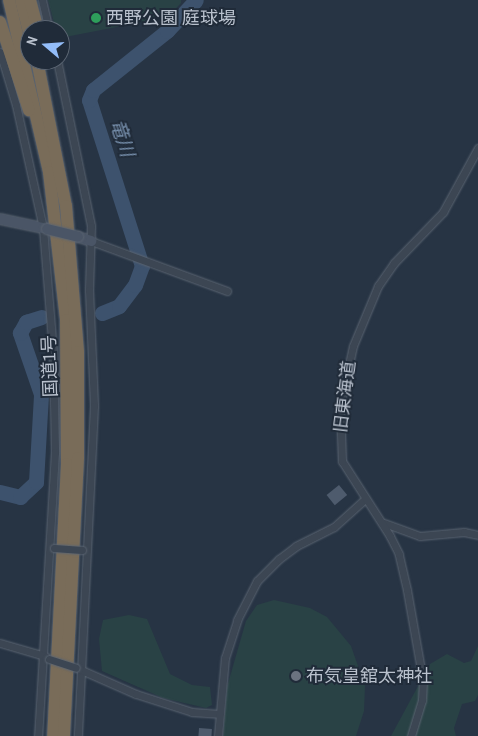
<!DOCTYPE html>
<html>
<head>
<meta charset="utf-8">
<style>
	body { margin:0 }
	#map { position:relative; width:478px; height:736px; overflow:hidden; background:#273444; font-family:"Archivo Narrow","Noto Sans JP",sans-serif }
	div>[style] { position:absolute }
	.green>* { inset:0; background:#294245 }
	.river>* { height:15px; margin:-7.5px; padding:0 7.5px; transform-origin:7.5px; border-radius:7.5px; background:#3d526d }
	.building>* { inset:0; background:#4e5b6d; transform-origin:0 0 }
	.roads { filter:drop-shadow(0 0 1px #5a6471) drop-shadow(0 0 1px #5a6471) }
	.street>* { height:7px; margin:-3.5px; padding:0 3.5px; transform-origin:3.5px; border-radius:3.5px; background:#3c4653 }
	.secondary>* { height:10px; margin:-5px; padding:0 5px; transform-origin:5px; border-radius:5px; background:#4a5566 }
	.highway>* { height:12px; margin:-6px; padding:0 6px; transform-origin:6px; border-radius:6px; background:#796c59 }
	.bridges { filter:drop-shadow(0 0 1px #5a6471) drop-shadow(0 0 1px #5a6471) }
	.street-bridge>* { height:7px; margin:-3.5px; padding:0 3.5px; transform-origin:3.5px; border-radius:3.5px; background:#3c4653 }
	.secondary-bridge>* { height:10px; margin:-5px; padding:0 5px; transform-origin:5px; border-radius:5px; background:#4a5566 }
	.dots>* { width:14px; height:14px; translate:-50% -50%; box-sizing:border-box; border:2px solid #202b39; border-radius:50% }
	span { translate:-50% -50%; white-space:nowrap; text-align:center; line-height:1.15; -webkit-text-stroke:4px #202b39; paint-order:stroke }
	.poi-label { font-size:18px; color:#b9c1cd }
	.left { translate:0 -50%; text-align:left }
	.street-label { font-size:18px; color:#b9c1cd }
	.water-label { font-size:19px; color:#7a93b0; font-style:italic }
	.north { position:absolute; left:20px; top:20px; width:50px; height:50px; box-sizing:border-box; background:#202b39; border:1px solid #5d6774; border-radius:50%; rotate:288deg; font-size:14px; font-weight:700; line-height:20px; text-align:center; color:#b9c1cd }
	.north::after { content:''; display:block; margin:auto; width:18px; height:22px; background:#93bdf9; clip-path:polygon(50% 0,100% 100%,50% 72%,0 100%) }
</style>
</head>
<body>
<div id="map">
	<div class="green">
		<i style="clip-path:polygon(48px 0,181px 0,181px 3px,168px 17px,60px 38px,60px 30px,56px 30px)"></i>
		<i style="clip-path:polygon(274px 600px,310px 608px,327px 617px,351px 646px,365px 686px,364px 711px,356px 736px,223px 736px,227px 687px,246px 621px,257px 605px)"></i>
		<i style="clip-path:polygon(129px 615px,147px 619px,170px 674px,192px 685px,210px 687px,212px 705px,206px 708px,163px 698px,102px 671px,99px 639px,103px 620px)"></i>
		<i style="clip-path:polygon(478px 646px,478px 695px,475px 701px,462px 704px,454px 728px,456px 736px,391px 736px,430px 664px,447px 654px,464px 663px,471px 661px)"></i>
	</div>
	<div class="river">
		<i style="left:102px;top:313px;width:18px;rotate:-22deg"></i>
		<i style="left:119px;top:306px;width:26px;rotate:-53deg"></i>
		<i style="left:135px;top:285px;width:20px;rotate:-70deg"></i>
		<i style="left:142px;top:266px;width:174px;rotate:-107.7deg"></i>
		<i style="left:89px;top:100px;width:11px;rotate:-68deg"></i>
		<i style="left:93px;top:90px;width:95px;rotate:-38.6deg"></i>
		<i style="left:167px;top:31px;width:42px;rotate:-46.9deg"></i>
		<i style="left:0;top:492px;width:21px;rotate:14deg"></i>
		<i style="left:20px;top:497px;width:22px;rotate:-43deg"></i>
		<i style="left:36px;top:482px;width:88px;rotate:-86.7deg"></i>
		<i style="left:41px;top:394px;width:65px;rotate:-109deg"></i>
		<i style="left:20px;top:333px;width:13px;rotate:-61deg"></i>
		<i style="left:26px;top:322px;width:16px;rotate:-18deg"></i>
	</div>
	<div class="building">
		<i style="left:339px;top:485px;width:13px;height:16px;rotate:51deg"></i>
		<i style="left:199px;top:728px;width:13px;height:8px;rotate:4deg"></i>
	</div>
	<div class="roads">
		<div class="street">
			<i style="left:42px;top:0;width:31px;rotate:77deg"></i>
			<i style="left:0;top:52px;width:55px;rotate:73.2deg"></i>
			<i style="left:16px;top:105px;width:126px;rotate:77.6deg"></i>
			<i style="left:43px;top:228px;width:125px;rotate:85.4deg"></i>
			<i style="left:53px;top:353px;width:99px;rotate:88.8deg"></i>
			<i style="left:55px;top:452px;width:285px;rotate:93.4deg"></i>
			<i style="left:57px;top:60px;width:169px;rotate:78.4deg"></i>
			<i style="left:91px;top:226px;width:64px;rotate:91.8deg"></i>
			<i style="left:89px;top:290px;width:116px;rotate:87.5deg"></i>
			<i style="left:94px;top:406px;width:330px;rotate:92.8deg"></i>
			<i style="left:91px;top:241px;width:145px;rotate:20.2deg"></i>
			<i style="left:384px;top:523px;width:38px;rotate:20deg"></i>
			<i style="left:420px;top:536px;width:44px;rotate:-5.2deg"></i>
			<i style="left:464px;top:532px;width:14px;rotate:12deg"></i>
			<i style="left:0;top:643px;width:47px;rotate:16.1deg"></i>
			<i style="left:79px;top:669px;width:62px;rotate:23.7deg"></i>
			<i style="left:136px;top:694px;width:59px;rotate:17.8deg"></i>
			<i style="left:192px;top:712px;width:27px;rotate:4deg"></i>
			<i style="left:218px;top:736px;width:78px;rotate:-84.9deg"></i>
			<i style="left:225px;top:658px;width:40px;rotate:-72deg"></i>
			<i style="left:237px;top:620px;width:44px;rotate:-62.9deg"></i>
			<i style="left:257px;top:581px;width:31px;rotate:-45deg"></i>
			<i style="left:279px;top:559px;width:21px;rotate:-37deg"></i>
			<i style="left:296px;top:546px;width:42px;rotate:-26.6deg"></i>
			<i style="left:334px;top:527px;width:42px;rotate:-42.1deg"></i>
			<i style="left:411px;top:736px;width:38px;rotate:-73deg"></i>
			<i style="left:422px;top:700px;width:19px;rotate:-87deg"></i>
			<i style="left:423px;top:681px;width:92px;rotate:-100deg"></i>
			<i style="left:407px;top:590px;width:37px;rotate:-103deg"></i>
			<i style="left:399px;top:554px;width:20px;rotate:-117deg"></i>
			<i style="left:390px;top:536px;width:89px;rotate:-122.6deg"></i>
			<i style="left:342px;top:461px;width:55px;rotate:-92.1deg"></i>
			<i style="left:340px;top:406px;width:61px;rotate:-77.8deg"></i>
			<i style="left:353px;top:346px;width:65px;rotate:-67.4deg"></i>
			<i style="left:378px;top:286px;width:28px;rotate:-55deg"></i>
			<i style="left:394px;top:263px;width:71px;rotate:-46.1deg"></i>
			<i style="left:443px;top:212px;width:73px;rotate:-61.3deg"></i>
		</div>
		<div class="secondary">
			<i style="left:0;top:219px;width:48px;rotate:12deg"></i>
			<i style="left:78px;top:237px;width:14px;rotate:17deg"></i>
		</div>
		<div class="highway">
			<i style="left:9px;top:0;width:177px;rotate:76.9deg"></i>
			<i style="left:49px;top:172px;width:149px;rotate:83.4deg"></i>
			<i style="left:66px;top:320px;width:144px;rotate:89.6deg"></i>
			<i style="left:67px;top:464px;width:272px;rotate:92.9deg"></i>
			<i style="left:21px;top:0;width:36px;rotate:76deg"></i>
			<i style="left:30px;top:0;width:31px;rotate:75deg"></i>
			<i style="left:0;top:22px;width:93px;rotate:71.8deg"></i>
			<i style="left:37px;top:60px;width:149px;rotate:78.8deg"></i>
			<i style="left:66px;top:206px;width:146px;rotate:85.3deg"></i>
			<i style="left:78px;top:352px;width:106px;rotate:90deg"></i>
			<i style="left:78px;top:458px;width:278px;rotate:92.9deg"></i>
		</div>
	</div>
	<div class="bridges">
		<div class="street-bridge">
			<i style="left:54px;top:548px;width:28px;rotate:4deg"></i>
			<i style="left:49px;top:659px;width:28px;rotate:18deg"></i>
		</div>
		<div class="secondary-bridge">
			<i style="left:47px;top:229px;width:32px;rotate:14deg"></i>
		</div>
	</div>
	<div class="dots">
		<i style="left:96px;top:18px;background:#2e9e5b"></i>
		<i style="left:296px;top:676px;background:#6b7280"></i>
	</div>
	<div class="poi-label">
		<span class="left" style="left:106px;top:18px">西野公園 庭球場</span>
		<span class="left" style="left:306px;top:676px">布気皇舘太神社</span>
	</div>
	<div class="street-label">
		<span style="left:50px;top:366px;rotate:-92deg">国道1号</span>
		<span style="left:345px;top:397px;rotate:-83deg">旧東海道</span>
	</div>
	<div class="water-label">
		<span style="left:122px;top:138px;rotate:72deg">竜川</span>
	</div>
	<div class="north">N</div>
</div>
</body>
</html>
